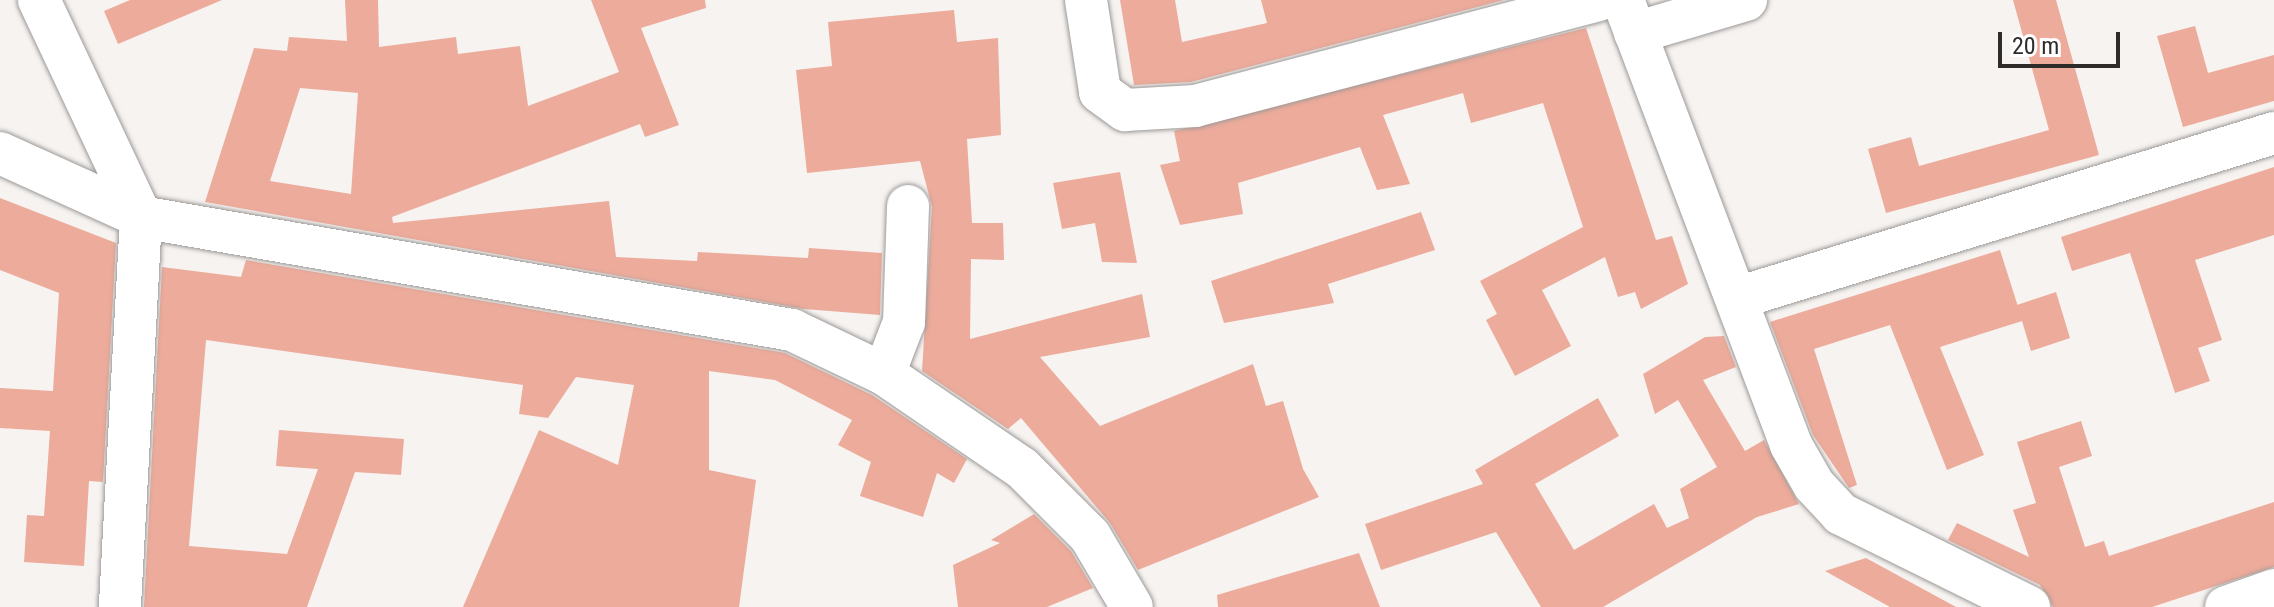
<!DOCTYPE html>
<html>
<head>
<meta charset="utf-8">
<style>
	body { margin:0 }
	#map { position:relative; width:2274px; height:607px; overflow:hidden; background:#f6f3f1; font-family:"Roboto Condensed",sans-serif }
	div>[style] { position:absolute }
	.building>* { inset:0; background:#edab9b }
	.roads { filter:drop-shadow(0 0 2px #9c9997) drop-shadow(0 0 2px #9c9997) }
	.minor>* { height:42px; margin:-21px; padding:0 21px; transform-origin:21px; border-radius:21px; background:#fff }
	span { translate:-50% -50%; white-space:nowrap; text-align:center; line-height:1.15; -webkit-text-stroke:6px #fff; paint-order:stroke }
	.scale { position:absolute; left:1998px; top:32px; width:122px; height:36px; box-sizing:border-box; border:4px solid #2d2c2b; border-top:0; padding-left:10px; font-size:24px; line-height:28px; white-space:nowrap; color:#2d2c2b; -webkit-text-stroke:6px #fff; paint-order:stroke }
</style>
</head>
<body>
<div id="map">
	<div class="building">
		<i style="clip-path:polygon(130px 0,222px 0,118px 44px,104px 11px)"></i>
		<i style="clip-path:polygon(evenodd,345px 0,378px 0,379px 47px,456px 37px,458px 54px,520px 46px,528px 106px,619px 72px,591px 0,705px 0,706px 8px,641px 28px,679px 125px,645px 137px,640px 124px,392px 217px,393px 223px,609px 201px,616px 257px,697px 261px,698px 252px,808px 258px,809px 248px,882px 253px,880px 315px,804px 309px,205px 202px,254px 48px,287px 51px,289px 37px,347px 41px,345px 0,300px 88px,358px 93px,351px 194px,270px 181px,300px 88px)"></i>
		<i style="clip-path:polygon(1120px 0,1175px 0,1182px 42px,1267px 23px,1261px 0,1504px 0,1191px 82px,1134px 85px)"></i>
		<i style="clip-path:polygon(2013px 0,2056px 0,2099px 155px,1886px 213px,1868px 149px,1911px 137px,1919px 166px,2049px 130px)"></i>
		<i style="clip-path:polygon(954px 10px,957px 42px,998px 38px,1001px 135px,967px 139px,972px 223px,1003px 223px,1004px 260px,971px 259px,970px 339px,1142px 294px,1150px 337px,1040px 357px,1100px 426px,1253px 364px,1266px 406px,1283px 401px,1303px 469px,1319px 497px,1138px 570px,1110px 523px,1021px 418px,1008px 429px,922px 371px,932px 207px,920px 161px,807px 173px,796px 70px,832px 66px,828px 22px)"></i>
		<i style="clip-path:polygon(2195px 26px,2208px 73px,2274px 55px,2274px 101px,2183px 127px,2157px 36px)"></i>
		<i style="clip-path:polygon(1586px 28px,1656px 240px,1672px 236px,1688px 284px,1641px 309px,1635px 292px,1618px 297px,1605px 257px,1542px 290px,1571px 346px,1515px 376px,1486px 320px,1497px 314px,1480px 281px,1583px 227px,1543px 103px,1471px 123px,1463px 93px,1383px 115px,1410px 184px,1377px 190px,1360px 147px,1238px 183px,1243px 214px,1180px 225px,1160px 165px,1180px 161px,1174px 131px)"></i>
		<i style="clip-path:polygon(2274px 167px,2274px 235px,2195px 260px,2222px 340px,2198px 348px,2210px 381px,2175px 393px,2130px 253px,2072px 271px,2061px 237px)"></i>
		<i style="clip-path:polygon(1120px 172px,1137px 263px,1102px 262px,1095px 223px,1062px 229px,1053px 183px)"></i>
		<i style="clip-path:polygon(0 198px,116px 243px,103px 482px,89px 481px,84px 566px,24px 562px,27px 515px,44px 516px,50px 431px,0 428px,0 388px,53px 391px,59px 293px,0 270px)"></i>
		<i style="clip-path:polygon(1421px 212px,1435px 250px,1328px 284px,1334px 303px,1224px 323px,1211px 281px)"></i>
		<i style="clip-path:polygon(2000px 250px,2021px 316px,2017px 305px,2056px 292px,2070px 338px,2031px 351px,2022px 321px,1940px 347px,1984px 455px,1947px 470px,1890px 325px,1814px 349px,1857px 485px,1849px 488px,1813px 435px,1770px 322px)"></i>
		<i style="clip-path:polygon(246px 260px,785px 353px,872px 395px,967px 459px,954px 483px,937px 473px,923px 517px,860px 496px,871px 462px,838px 445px,852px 420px,775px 380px,709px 371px,709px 470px,756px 480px,739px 607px,463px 607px,539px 430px,618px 465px,634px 385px,576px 377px,548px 418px,519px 414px,523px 385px,206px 340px,189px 546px,287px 554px,318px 469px,276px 466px,279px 430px,404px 439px,401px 475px,355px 472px,307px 607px,144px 607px,162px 267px,241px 277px)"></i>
		<i style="clip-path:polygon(1724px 336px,1736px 367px,1703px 380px,1745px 451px,1764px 440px,1799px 504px,1757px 517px,1603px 607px,1541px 607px,1496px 532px,1381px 570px,1365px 524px,1483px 484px,1475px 470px,1598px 398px,1619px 436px,1535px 484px,1574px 550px,1654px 504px,1667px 528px,1689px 518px,1680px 489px,1717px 467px,1678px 400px,1655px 414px,1643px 374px,1705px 337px)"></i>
		<i style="clip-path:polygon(2081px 421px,2092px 456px,2059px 467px,2085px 547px,2104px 541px,2109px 556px,2274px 502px,2274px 567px,2152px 607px,2053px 607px,2040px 585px,1948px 540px,1957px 523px,2029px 557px,2013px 510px,2036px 503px,2017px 442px)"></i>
		<i style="clip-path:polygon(1034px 514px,1071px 551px,1093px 588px,1047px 607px,958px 607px,953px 565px,1000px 543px,991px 540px)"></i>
		<i style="clip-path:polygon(1359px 553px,1380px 607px,1218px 607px,1217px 595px)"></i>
		<i style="clip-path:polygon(1866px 558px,1956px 607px,1890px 607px,1825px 571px)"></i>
	</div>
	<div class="roads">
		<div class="minor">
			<i style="left:39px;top:0;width:240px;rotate:64.8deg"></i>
			<i style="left:141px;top:217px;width:391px;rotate:93.1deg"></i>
			<i style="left:1086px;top:0;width:93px;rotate:81.3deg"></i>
			<i style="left:1100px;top:92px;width:31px;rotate:36deg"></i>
			<i style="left:1125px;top:110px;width:70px;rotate:-3.3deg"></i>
			<i style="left:1195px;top:106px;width:417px;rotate:-14.7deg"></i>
			<i style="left:1623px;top:0;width:476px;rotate:69.3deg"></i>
			<i style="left:1791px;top:445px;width:46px;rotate:60.1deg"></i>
			<i style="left:1814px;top:485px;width:40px;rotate:47deg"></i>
			<i style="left:1841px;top:514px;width:210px;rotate:26.3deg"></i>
			<i style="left:1635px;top:33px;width:116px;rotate:-16.6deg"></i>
			<i style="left:0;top:153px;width:155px;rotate:24.4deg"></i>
			<i style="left:141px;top:217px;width:661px;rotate:9.85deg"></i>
			<i style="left:792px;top:330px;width:102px;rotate:25.6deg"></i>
			<i style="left:884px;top:374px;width:167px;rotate:34.3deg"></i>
			<i style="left:1022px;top:468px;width:96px;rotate:45deg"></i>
			<i style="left:1090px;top:536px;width:82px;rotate:59.4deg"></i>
			<i style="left:1737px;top:298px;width:562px;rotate:-17.08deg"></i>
			<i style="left:884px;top:374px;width:56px;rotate:-69deg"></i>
			<i style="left:904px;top:322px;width:116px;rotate:-88deg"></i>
			<i style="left:2226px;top:607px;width:51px;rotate:-19.5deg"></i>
		</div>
	</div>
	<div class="scale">20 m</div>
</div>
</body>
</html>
